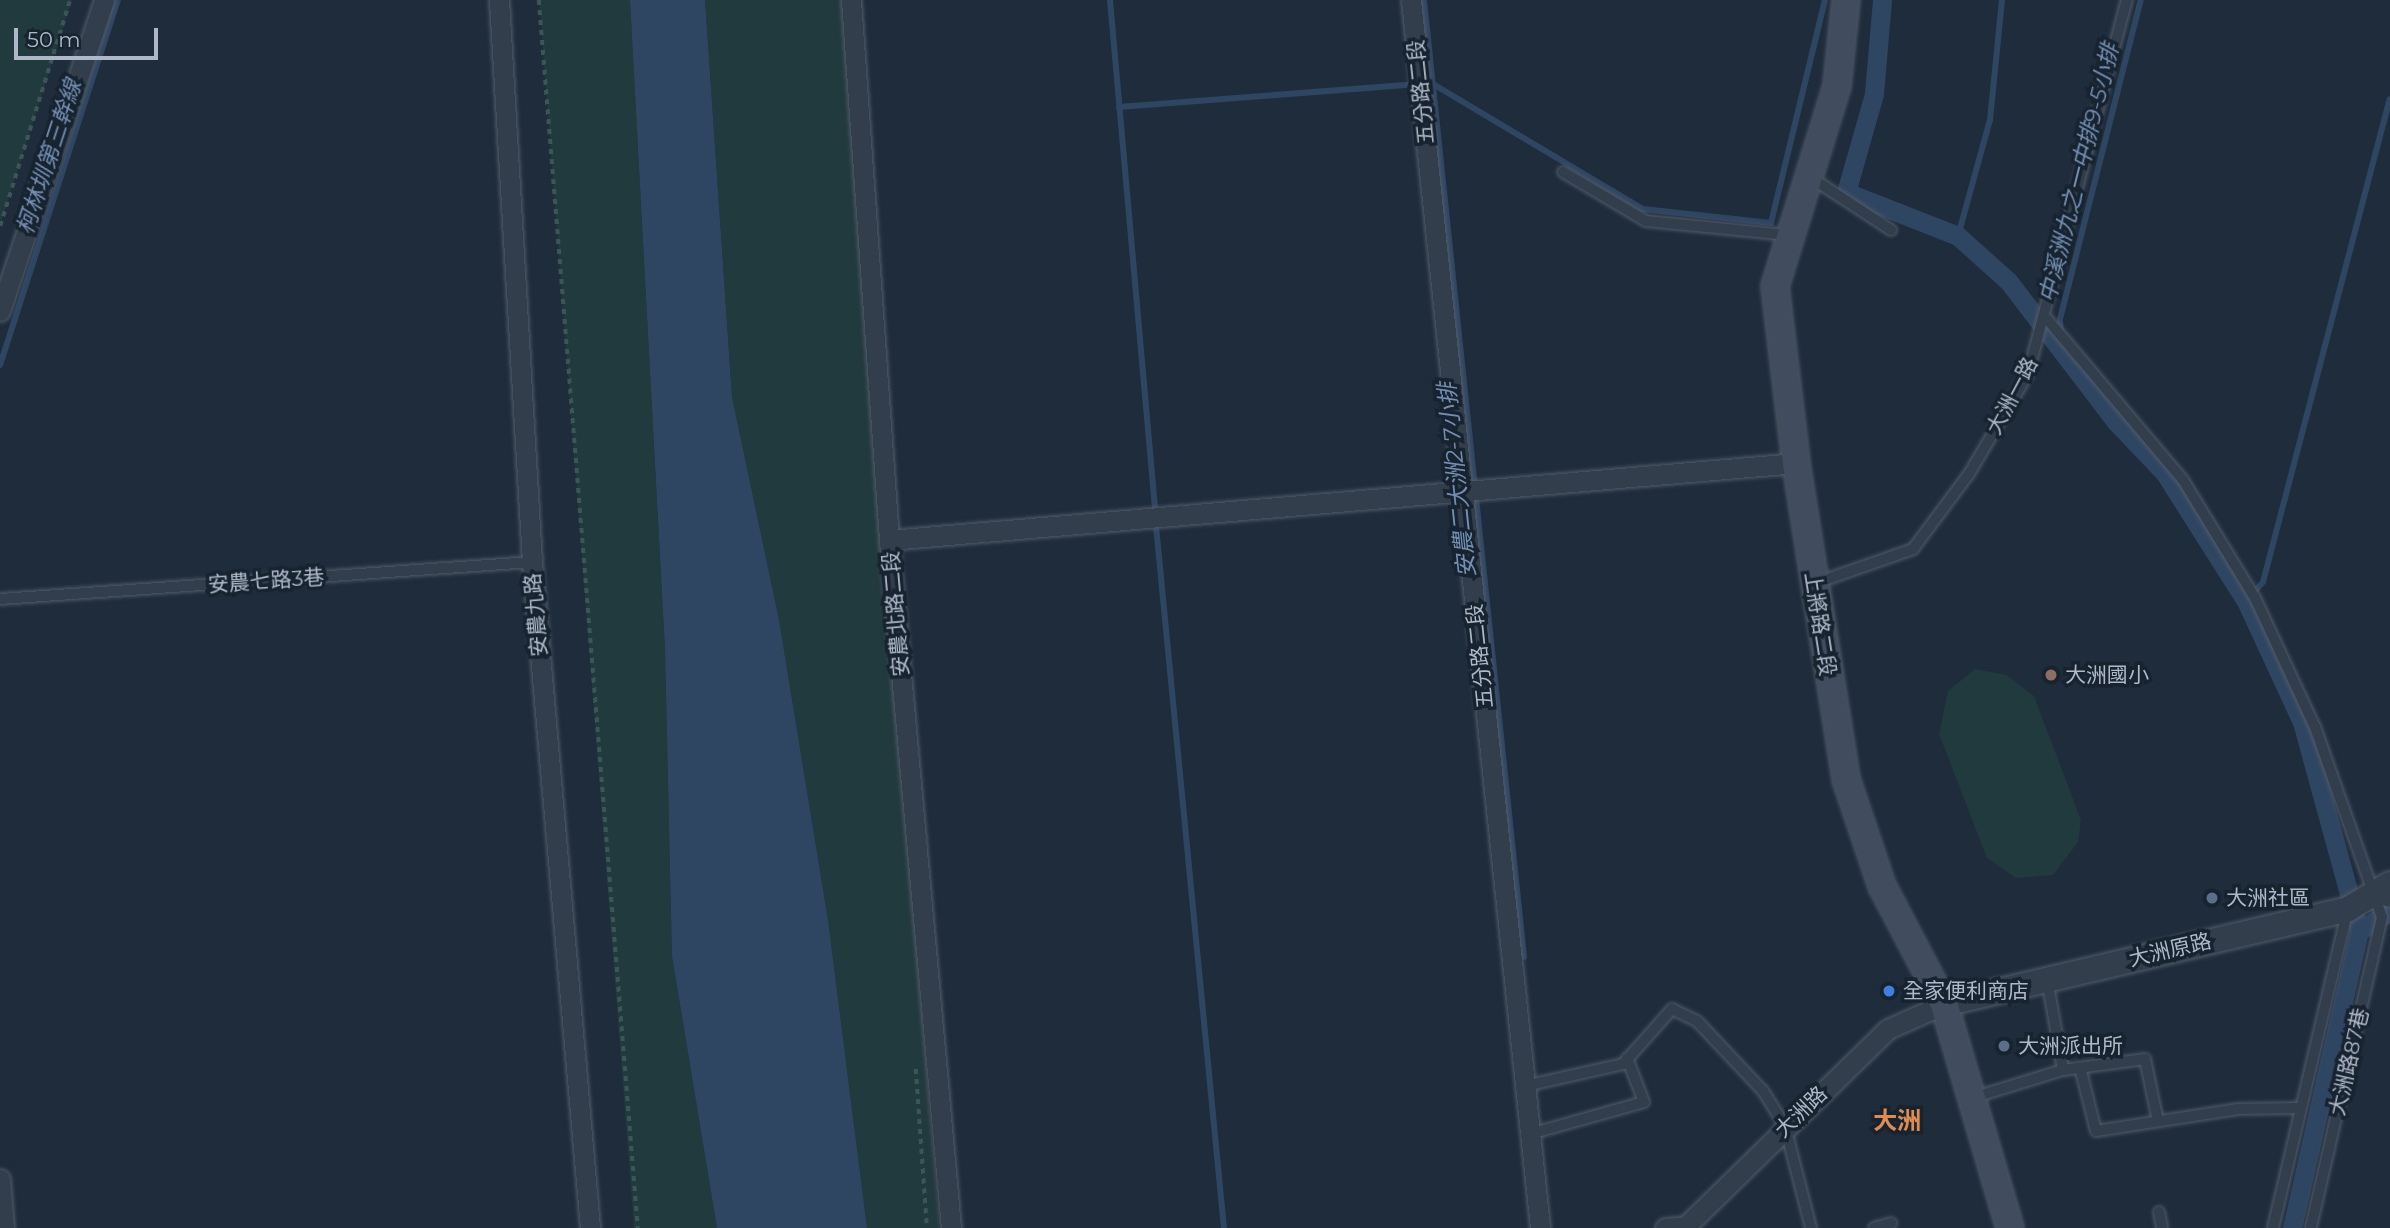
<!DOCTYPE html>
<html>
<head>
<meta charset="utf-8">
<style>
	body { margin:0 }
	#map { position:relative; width:2390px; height:1228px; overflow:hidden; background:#1f2c3c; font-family:Montserrat,"Noto Sans TC",sans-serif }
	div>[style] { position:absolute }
	.green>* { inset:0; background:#213a3d }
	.water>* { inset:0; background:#2f4663 }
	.stream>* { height:6px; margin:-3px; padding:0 3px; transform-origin:3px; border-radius:3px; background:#2f4663 }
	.canal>* { height:19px; margin:-9.5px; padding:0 9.5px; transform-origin:9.5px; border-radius:9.5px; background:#2f4663 }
	.path>* { height:3.5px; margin-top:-1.75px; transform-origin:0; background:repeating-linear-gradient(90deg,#3c5657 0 5px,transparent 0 10px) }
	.roads { filter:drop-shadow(0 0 2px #515b69) drop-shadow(0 0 2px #515b69) }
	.service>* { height:10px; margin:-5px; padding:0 5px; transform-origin:5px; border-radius:5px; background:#333e4c }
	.minor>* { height:19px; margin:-9.5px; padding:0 9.5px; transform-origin:9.5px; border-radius:9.5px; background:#333e4c }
	.tertiary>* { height:24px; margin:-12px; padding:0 12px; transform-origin:12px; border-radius:12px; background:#333e4c }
	.secondary>* { height:26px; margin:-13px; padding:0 13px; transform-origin:13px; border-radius:13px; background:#414d5f }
	.dots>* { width:19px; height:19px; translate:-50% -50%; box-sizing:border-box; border:4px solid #182330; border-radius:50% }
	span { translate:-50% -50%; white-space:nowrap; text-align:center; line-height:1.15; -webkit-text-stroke:7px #182330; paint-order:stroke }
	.street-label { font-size:21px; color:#aeb8c8 }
	.poi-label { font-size:21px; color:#aeb8c8 }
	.left { translate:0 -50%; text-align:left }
	.water-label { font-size:23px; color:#738fb3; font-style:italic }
	.quarter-label { font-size:24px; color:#df8c52; font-weight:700 }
	.scale { position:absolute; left:14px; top:28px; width:144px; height:32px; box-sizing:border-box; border:4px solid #aeb8c8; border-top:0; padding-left:9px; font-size:21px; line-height:24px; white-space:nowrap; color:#aeb8c8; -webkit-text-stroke:5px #182330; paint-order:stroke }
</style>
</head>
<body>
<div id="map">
	<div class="green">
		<i style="clip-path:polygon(0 0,72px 0,0 226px)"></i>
		<i style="clip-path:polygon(539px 0,630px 0,665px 649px,672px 956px,717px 1228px,634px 1228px)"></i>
		<i style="clip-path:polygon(705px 0,842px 0,939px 1228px,867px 1228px,828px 920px,779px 620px,732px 397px)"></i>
		<i style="clip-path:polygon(1975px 669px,2007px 675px,2034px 696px,2081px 820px,2078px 842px,2053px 875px,2016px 878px,1987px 858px,1939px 734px,1948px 691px)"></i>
	</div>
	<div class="water">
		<i style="clip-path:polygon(630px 0,705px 0,732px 397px,779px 620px,828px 920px,867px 1228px,717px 1228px,672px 956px,665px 649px)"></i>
	</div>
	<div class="stream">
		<i style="left:1110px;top:0;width:510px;rotate:84.94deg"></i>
		<i style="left:1424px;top:0;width:962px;rotate:84.03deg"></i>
		<i style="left:1433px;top:84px;width:244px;rotate:30.8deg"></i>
		<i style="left:1643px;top:209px;width:129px;rotate:6.2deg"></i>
		<i style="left:1771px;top:223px;width:229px;rotate:-76.4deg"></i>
		<i style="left:1119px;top:107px;width:297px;rotate:-4.4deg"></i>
		<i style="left:1958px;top:236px;width:120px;rotate:-74.6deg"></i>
		<i style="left:1990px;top:120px;width:121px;rotate:-84.3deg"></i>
		<i style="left:2063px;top:355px;width:36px;rotate:-95deg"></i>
		<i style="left:2060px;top:319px;width:329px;rotate:-75.8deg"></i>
		<i style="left:0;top:365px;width:384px;rotate:-72.1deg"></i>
		<i style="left:1156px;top:526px;width:705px;rotate:84.47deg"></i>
		<i style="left:2246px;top:601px;width:25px;rotate:-48deg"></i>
		<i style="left:2263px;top:582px;width:499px;rotate:-75.3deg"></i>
	</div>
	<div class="canal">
		<i style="left:1882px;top:0;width:94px;rotate:94.9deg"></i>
		<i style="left:1874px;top:94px;width:102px;rotate:105.9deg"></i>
		<i style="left:1846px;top:192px;width:120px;rotate:21.4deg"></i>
		<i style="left:1958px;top:236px;width:69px;rotate:42deg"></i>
		<i style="left:2009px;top:282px;width:176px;rotate:52.6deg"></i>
		<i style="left:2116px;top:422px;width:69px;rotate:46.2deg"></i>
		<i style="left:2164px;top:472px;width:153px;rotate:57.6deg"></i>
		<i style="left:2246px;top:601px;width:133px;rotate:65.2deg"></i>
		<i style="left:2302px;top:722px;width:217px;rotate:74.7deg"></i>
		<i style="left:2292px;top:1228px;width:304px;rotate:-77.3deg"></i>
		<i style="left:2359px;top:931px;width:36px;rotate:-32deg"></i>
	</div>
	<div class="path">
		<i style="left:539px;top:0;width:1232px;rotate:85.39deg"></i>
		<i style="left:0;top:226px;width:237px;rotate:-72.8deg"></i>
		<i style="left:916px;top:1069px;width:159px;rotate:86deg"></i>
	</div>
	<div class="roads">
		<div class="service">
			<i style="left:1563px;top:172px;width:96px;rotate:30.6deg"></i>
			<i style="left:1646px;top:221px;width:145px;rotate:5.6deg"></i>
			<i style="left:1810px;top:177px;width:97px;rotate:33.2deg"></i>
			<i style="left:2047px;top:319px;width:211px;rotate:49.8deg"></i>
			<i style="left:2183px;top:480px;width:138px;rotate:58.6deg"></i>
			<i style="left:2255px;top:598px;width:142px;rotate:65.1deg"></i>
			<i style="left:2315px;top:727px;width:201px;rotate:70.6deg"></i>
			<i style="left:2382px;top:917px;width:319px;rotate:102.9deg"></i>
			<i style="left:1816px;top:583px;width:103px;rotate:-19.3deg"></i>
			<i style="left:1913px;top:549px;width:94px;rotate:-53.3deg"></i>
			<i style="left:1969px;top:474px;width:116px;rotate:-59.5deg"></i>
			<i style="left:2028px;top:374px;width:387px;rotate:-75.2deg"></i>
			<i style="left:0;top:599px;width:533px;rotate:-3.98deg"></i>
			<i style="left:2373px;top:897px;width:18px;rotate:16deg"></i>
			<i style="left:2047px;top:979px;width:92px;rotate:80deg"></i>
			<i style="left:2081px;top:1071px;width:62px;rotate:76deg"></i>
			<i style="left:2096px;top:1131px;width:144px;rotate:-8.8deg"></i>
			<i style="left:2238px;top:1109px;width:61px;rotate:-0.9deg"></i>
			<i style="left:1525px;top:1086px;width:100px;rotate:-12.7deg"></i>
			<i style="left:1623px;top:1064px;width:74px;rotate:-48.3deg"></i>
			<i style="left:1672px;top:1009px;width:28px;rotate:26deg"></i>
			<i style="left:1697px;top:1021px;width:96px;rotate:46.7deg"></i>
			<i style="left:1763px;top:1091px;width:41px;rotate:57.8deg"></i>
			<i style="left:1785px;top:1126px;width:105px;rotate:75.7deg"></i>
			<i style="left:1972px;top:1098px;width:95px;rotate:-17.1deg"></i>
			<i style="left:2063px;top:1070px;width:83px;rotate:-7.6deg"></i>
			<i style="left:2145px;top:1059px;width:63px;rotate:78.2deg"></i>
			<i style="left:1530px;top:1134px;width:118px;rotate:-15.7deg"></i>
			<i style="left:1644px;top:1102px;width:47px;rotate:-111.1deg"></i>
			<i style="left:2159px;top:1212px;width:16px;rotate:79deg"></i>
			<i style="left:1874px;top:1228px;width:18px;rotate:-16deg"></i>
			<i style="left:2273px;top:1228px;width:328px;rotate:-76.8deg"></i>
		</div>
		<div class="minor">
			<i style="left:499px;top:0;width:563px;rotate:86.64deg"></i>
			<i style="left:532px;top:562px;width:669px;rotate:85.02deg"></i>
			<i style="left:851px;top:0;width:541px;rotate:85.97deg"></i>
			<i style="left:889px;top:540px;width:691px;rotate:84.85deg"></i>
			<i style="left:1411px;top:0;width:1235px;rotate:84deg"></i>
			<i style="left:0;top:311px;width:328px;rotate:-71.5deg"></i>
			<i style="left:889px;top:540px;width:910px;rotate:-4.85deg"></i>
			<i style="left:0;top:1179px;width:49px;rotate:85.3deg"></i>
			<i style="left:1665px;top:1228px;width:21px;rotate:-5deg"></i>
			<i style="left:1686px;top:1226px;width:282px;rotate:-44.3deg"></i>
			<i style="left:1888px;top:1029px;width:61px;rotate:-24.1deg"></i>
		</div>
		<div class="tertiary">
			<i style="left:1944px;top:1004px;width:415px;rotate:-13.2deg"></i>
			<i style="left:2348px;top:909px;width:49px;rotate:-30.8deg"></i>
		</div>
		<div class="secondary">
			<i style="left:1846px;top:0;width:86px;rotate:96deg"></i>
			<i style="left:1837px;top:86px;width:209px;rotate:107.2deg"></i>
			<i style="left:1775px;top:286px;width:178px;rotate:83.2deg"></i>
			<i style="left:1796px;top:463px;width:320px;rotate:81deg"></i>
			<i style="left:1846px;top:779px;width:113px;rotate:71.4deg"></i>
			<i style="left:1882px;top:886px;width:133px;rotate:62.3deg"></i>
			<i style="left:1944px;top:1004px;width:234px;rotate:73.6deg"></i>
		</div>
	</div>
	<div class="dots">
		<i style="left:2051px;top:675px;background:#8d6e63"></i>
		<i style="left:2212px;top:898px;background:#5c6f8a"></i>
		<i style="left:1889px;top:991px;background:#3f7fe0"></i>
		<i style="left:2004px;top:1046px;background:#5c6f8a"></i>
	</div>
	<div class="street-label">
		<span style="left:1421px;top:92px;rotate:-96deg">五分路二段</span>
		<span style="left:2012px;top:396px;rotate:-62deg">大洲一路</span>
		<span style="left:266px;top:581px;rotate:-4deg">安農七路3巷</span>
		<span style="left:896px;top:614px;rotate:-95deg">安農北路二段</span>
		<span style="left:536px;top:615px;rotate:-95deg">安農九路</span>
		<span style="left:1820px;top:624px;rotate:81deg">上將路二段</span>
		<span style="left:1480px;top:656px;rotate:-96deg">五分路二段</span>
		<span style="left:2170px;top:950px;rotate:-13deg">大洲原路</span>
		<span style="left:2349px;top:1062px;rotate:-77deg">大洲路87巷</span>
		<span style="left:1801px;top:1112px;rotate:-44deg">大洲路</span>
	</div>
	<div class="poi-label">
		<span class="left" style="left:2065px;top:675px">大洲國小</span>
		<span class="left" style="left:2226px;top:898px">大洲社區</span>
		<span class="left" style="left:1903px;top:991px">全家便利商店</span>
		<span class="left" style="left:2018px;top:1046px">大洲派出所</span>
	</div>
	<div class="water-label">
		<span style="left:49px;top:157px;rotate:-72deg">柯林圳第三幹線</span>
		<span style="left:2079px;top:173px;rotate:-76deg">中溪洲九之一中排9-5小排</span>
		<span style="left:1457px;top:480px;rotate:-96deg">安農二大洲2-7小排</span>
	</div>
	<div class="quarter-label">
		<span style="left:1897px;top:1121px">大洲</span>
	</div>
	<div class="scale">50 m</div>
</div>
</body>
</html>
